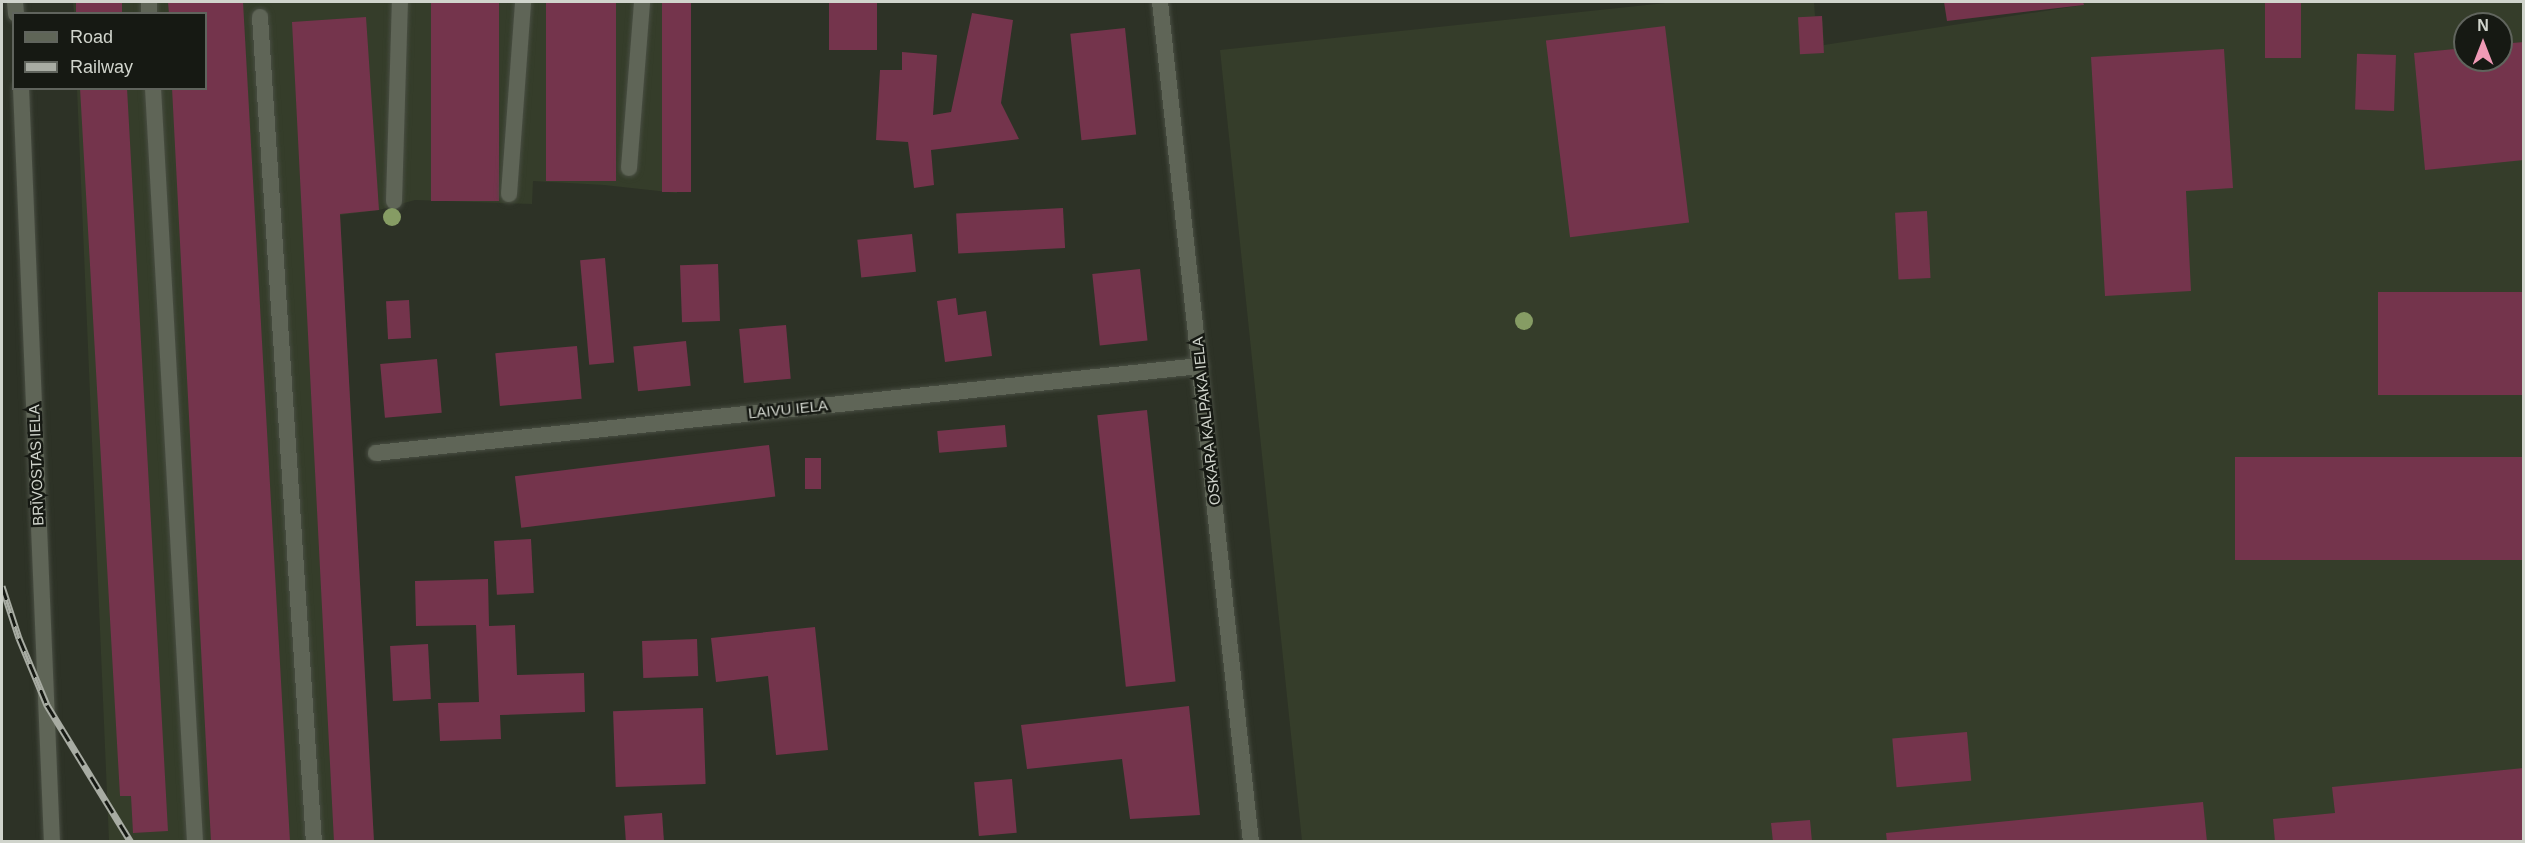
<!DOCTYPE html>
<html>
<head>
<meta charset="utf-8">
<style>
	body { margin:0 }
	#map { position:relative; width:2525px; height:843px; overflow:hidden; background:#2d3226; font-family:Arial,sans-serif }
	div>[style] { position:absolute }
	.built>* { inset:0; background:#353d2a }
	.building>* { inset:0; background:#74344c; transform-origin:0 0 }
	.roads { filter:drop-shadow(0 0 2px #494e43) drop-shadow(0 0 2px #494e43) }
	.service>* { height:16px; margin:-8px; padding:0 8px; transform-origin:8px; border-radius:8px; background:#5f6557 }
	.minor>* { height:16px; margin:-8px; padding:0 8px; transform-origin:8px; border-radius:8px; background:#5f6557 }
	.secondary>* { height:16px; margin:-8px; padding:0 8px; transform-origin:8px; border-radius:8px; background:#5f6557 }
	.rail>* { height:7px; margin-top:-3.5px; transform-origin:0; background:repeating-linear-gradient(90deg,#161913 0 14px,#a8aca3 0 28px); box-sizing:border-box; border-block:2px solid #a8aca3 }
	.trees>* { width:18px; height:18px; margin:-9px; border-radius:50%; background:#869c64 }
	span { translate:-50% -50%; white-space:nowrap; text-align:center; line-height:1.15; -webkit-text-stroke:5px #161913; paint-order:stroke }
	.street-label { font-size:15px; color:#d0d4cc }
	.frame { position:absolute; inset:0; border:3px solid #d0d4cc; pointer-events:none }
	.legend { position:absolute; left:12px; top:12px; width:195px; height:78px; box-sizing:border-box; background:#161913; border:2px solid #60645d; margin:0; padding:8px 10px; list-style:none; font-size:18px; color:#d0d4cc }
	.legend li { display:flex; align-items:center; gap:12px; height:30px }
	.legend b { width:30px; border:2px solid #60645d }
	.north { position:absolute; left:2453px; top:12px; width:60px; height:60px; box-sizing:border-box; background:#161913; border:2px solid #60645d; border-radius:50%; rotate:0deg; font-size:16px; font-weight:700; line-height:24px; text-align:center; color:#d0d4cc }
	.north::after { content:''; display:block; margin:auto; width:21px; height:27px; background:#f09ab6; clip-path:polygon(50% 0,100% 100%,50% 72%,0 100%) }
</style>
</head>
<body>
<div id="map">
	<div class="built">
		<i style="clip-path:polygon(73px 2px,691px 2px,677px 193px,604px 185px,533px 181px,532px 204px,415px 200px,379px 210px,340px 215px,374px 841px,109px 841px,77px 89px,206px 88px,206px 14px,74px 13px)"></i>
		<i style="clip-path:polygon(evenodd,1675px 2px,1814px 2px,1815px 16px,1822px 16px,1824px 45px,2083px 5px,2083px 2px,2523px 2px,2523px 841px,1302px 841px,1220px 50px,1675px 2px,2465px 24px,2501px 24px,2501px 60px,2465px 60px,2465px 24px)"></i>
	</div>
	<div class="building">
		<i style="left:76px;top:2px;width:46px;height:12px"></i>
		<i style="clip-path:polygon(168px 2px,243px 2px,290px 842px,211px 842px,172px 88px,206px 88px,206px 14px,169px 14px)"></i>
		<i style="left:431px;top:2px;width:68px;height:199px"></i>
		<i style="left:546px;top:2px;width:70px;height:179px"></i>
		<i style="left:662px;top:2px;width:29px;height:190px"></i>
		<i style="left:829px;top:2px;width:48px;height:48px"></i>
		<i style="clip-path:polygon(1944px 2px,2083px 2px,2084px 5px,1947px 21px)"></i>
		<i style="left:2265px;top:2px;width:36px;height:56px"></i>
		<i style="clip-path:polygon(972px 13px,1013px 20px,1001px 103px,1019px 139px,931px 150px,934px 185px,914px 188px,908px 142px,876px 140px,880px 70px,902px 70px,902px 52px,937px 55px,933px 115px,951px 112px)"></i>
		<i style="left:1822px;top:16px;width:37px;height:24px;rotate:87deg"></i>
		<i style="clip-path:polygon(366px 17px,379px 210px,340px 214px,374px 842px,334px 842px,292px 22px)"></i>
		<i style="left:1665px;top:26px;width:198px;height:120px;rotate:83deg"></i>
		<i style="left:1125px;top:28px;width:107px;height:55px;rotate:84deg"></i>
		<i style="clip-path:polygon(2524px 42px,2524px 160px,2425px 170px,2414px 53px,2465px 48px,2465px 60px,2501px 60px,2501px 44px)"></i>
		<i style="clip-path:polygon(2224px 49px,2233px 188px,2186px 191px,2191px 291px,2105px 296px,2091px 57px)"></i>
		<i style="left:2396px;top:55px;width:56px;height:39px;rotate:92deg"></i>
		<i style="clip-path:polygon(80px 88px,127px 88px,168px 831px,133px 833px,131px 796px,120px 796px)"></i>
		<i style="left:1063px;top:208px;width:40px;height:107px;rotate:87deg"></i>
		<i style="left:1927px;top:211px;width:67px;height:32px;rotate:87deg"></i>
		<i style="left:912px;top:234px;width:38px;height:55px;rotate:84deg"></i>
		<i style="left:605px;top:258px;width:105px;height:25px;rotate:85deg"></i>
		<i style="left:718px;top:264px;width:57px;height:38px;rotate:88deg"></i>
		<i style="left:1140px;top:269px;width:72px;height:48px;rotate:84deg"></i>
		<i style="left:2524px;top:292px;width:103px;height:146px;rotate:90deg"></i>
		<i style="clip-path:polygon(956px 298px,958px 315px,986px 311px,992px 356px,945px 362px,937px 301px)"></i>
		<i style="left:409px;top:300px;width:38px;height:23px;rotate:87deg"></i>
		<i style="left:786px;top:325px;width:54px;height:47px;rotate:85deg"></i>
		<i style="left:686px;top:341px;width:45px;height:53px;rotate:84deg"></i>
		<i style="left:577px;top:346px;width:53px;height:82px;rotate:85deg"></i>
		<i style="left:437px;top:359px;width:54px;height:57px;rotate:85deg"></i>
		<i style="left:1147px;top:410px;width:273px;height:50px;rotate:84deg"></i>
		<i style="left:1005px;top:425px;width:22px;height:68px;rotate:85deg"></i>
		<i style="left:769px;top:445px;width:52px;height:256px;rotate:83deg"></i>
		<i style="left:2524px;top:457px;width:103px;height:289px;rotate:90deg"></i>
		<i style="left:805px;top:458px;width:16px;height:31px"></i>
		<i style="left:531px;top:539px;width:54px;height:37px;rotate:87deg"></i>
		<i style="clip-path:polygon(488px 579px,489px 626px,515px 625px,517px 675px,584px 673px,585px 712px,500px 715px,501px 739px,440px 741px,438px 703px,479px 702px,476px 625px,416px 626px,415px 581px)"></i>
		<i style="clip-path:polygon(815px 627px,828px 750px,776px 755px,768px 676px,716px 682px,711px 638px)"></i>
		<i style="left:697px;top:639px;width:37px;height:55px;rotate:88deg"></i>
		<i style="left:428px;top:644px;width:55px;height:38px;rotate:87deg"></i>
		<i style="clip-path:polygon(1189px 706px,1200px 815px,1130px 819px,1122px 759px,1027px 769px,1021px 725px)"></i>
		<i style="left:703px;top:708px;width:76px;height:90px;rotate:88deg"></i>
		<i style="left:1967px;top:732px;width:49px;height:75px;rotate:85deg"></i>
		<i style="clip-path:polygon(2524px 768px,2524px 842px,2275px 842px,2273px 819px,2335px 813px,2332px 787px)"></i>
		<i style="left:1012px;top:779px;width:54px;height:38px;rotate:85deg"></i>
		<i style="clip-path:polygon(2203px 802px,2207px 842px,1887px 842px,1886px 833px)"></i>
		<i style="left:662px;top:813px;width:29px;height:38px;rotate:86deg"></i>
		<i style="clip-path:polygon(1810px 820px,1812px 842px,1773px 842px,1771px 823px)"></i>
	</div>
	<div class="roads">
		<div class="service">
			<i style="left:149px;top:2px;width:12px;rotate:90deg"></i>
			<i style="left:260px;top:17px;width:827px;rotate:86.26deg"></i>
			<i style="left:153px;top:88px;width:755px;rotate:86.81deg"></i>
			<i style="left:629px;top:168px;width:167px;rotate:-85.5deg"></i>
			<i style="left:509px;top:194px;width:193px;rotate:-85.8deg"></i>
			<i style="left:394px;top:201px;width:199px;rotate:-88.3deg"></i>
		</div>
		<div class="minor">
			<i style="left:15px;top:2px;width:12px;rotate:85deg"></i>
			<i style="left:21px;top:88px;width:755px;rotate:87.65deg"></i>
			<i style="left:376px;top:453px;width:829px;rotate:-6.03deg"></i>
		</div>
		<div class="secondary">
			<i style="left:1160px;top:2px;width:845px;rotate:83.82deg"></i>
		</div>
	</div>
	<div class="rail">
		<i style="left:2px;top:586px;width:55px;rotate:71.9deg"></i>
		<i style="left:19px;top:638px;width:73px;rotate:67.3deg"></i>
		<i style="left:47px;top:705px;width:161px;rotate:58.5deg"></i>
	</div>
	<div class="trees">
		<i style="left:392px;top:217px"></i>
		<i style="left:1524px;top:321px"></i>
	</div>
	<div class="street-label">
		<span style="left:788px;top:409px;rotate:-6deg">LAIVU IELA</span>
		<span style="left:1206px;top:421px;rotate:-96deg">OSKARA KALPAKA IELA</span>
		<span style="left:36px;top:465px;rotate:-92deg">BRĪVOSTAS IELA</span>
	</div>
	<div class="frame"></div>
	<ul class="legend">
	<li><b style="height:8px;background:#5f6557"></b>Road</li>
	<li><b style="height:8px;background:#a8aca3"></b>Railway</li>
	</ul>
	<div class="north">N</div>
</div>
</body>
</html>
